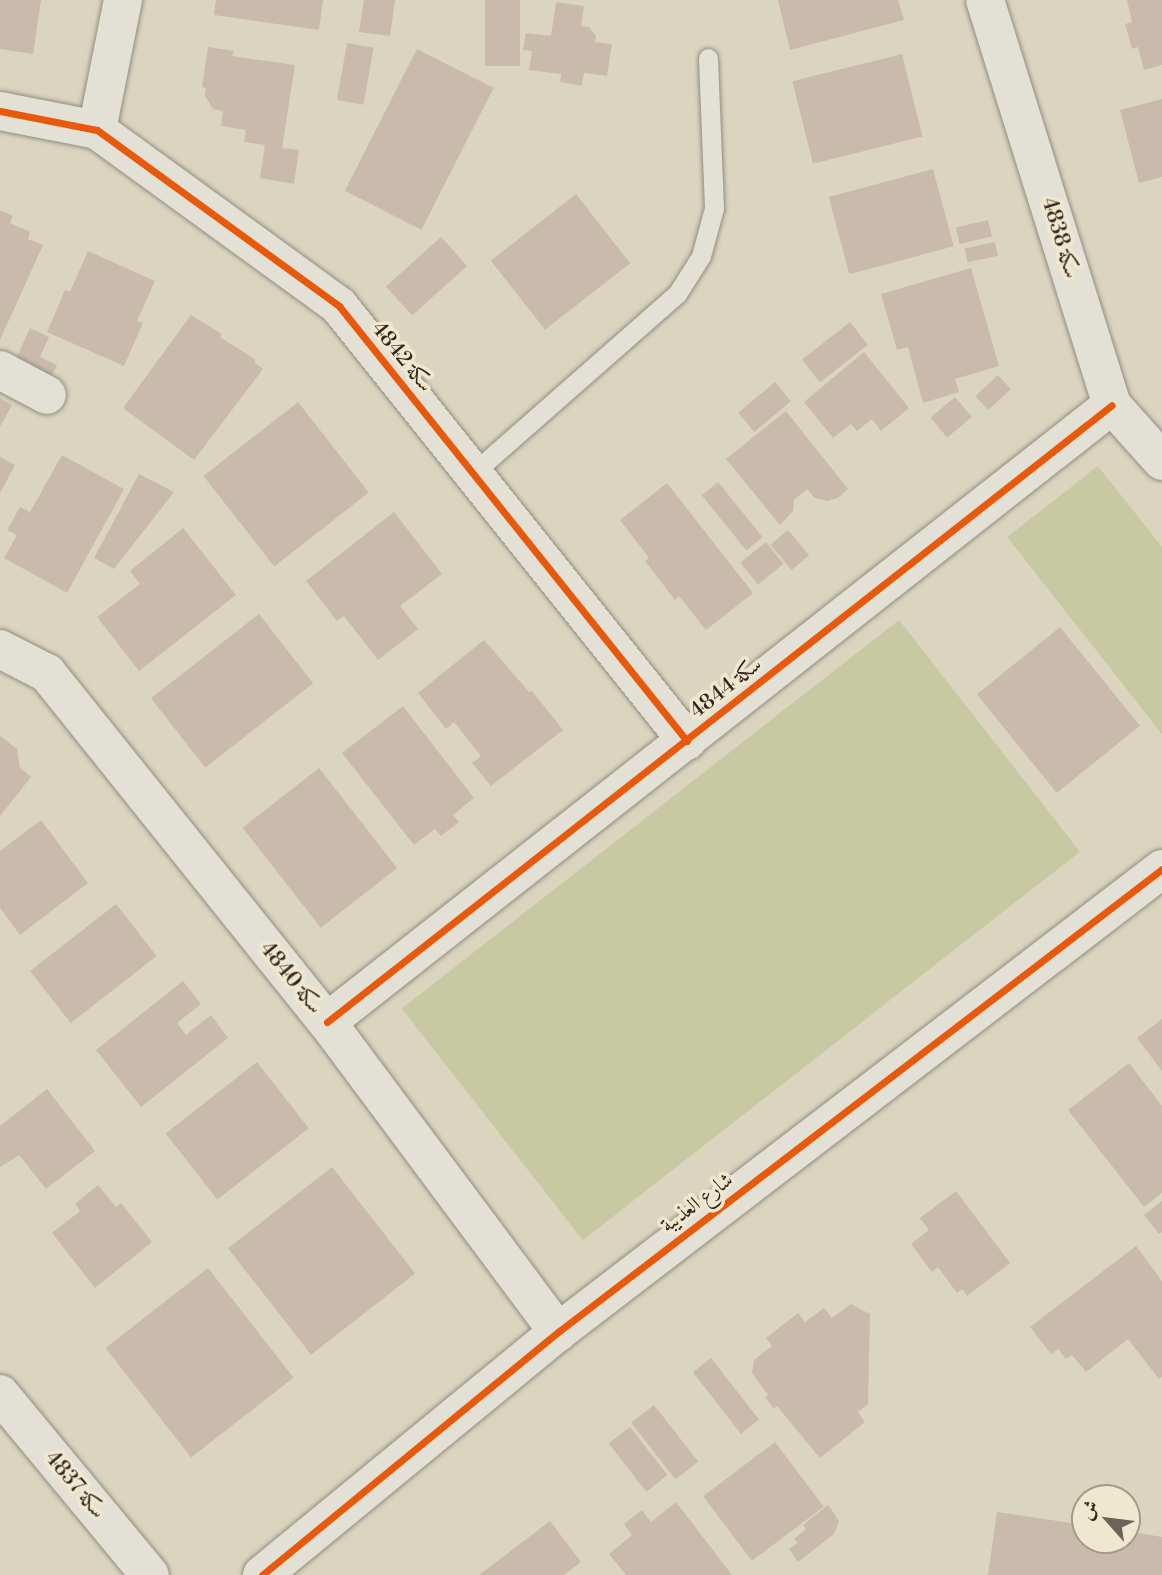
<!DOCTYPE html>
<html>
<head>
<meta charset="utf-8">
<style>
	body { margin:0 }
	#map { position:relative; width:1162px; height:1575px; overflow:hidden; background:#dbd5bf; font-family:"Libre Bodoni",Amiri,serif }
	div>[style] { position:absolute }
	.green>* { inset:0; background:#c7c9a2; transform-origin:0 0 }
	.building>* { inset:0; background:#cabaab; transform-origin:0 0 }
	.roads { filter:drop-shadow(0 0 2px #928d80) drop-shadow(0 0 2px #928d80) }
	.service>* { height:19px; margin:-9.5px; padding:0 9.5px; transform-origin:9.5px; border-radius:9.5px; background:#e3e0d5 }
	.minor>* { height:38px; margin:-19px; padding:0 19px; transform-origin:19px; border-radius:19px; background:#e3e0d5 }
	.tertiary>* { height:38px; margin:-19px; padding:0 19px; transform-origin:19px; border-radius:19px; background:#e3e0d5 }
	.cycleway>* { height:7px; margin:-3.5px; padding:0 3.5px; transform-origin:3.5px; border-radius:3.5px; background:#e8590c }
	span { translate:-50% -50%; white-space:nowrap; text-align:center; line-height:1.15; -webkit-text-stroke:7px #efe8ce; paint-order:stroke }
	.street-label { font-size:21px; color:#34261f }
	.north { position:absolute; left:1071px; top:1484px; width:70px; height:70px; box-sizing:border-box; background:#efe8ce; border:2px solid #a49a88; border-radius:50%; rotate:298deg; font-size:19px; font-weight:700; line-height:28px; text-align:center; color:#34261f }
	.north::after { content:''; display:block; margin:auto; width:24px; height:32px; background:#6e6357; clip-path:polygon(50% 0,100% 100%,50% 72%,0 100%) }
</style>
</head>
<body>
<div id="map">
	<div class="green">
		<i style="clip-path:polygon(1098px 466px,1162px 547px,1162px 734px,1007px 537px)"></i>
		<i style="left:899px;top:620px;width:294px;height:631px;rotate:52deg"></i>
	</div>
	<div class="building">
		<i style="clip-path:polygon(0 0,41px 0,33px 54px,0 49px)"></i>
		<i style="clip-path:polygon(216px 0,323px 0,319px 30px,214px 15px)"></i>
		<i style="clip-path:polygon(364px 0,395px 0,390px 36px,359px 32px)"></i>
		<i style="left:485px;top:0;width:35px;height:66px"></i>
		<i style="clip-path:polygon(778px 0,898px 0,904px 20px,790px 50px)"></i>
		<i style="clip-path:polygon(1127px 0,1162px 0,1162px 65px,1144px 70px,1138px 47px,1132px 49px,1125px 24px,1132px 22px)"></i>
		<i style="clip-path:polygon(556px 2px,584px 6px,581px 26px,589px 27px,596px 36px,595px 42px,612px 44px,607px 76px,584px 73px,582px 86px,560px 82px,561px 74px,529px 70px,532px 51px,523px 50px,526px 33px,551px 36px)"></i>
		<i style="left:347px;top:43px;width:27px;height:58px;rotate:10deg"></i>
		<i style="clip-path:polygon(208px 47px,234px 51px,232px 56px,295px 65px,282px 148px,299px 150px,294px 184px,260px 178px,265px 145px,244px 142px,246px 130px,221px 126px,223px 111px,213px 109px,205px 96px,206px 88px,202px 87px)"></i>
		<i style="left:417px;top:49px;width:86px;height:159px;rotate:27deg"></i>
		<i style="left:902px;top:54px;width:85px;height:113px;rotate:76deg"></i>
		<i style="clip-path:polygon(1162px 99px,1162px 177px,1139px 183px,1120px 110px)"></i>
		<i style="left:933px;top:169px;width:80px;height:108px;rotate:75deg"></i>
		<i style="left:576px;top:194px;width:88px;height:108px;rotate:52deg"></i>
		<i style="clip-path:polygon(0 210px,13px 216px,10px 223px,30px 232px,28px 239px,43px 245px,0 340px)"></i>
		<i style="left:988px;top:220px;width:17px;height:33px;rotate:77deg"></i>
		<i style="left:441px;top:237px;width:39px;height:74px;rotate:48deg"></i>
		<i style="left:995px;top:242px;width:14px;height:31px;rotate:78deg"></i>
		<i style="clip-path:polygon(88px 251px,155px 281px,137px 321px,143px 323px,124px 366px,47px 332px,65px 290px,70px 292px)"></i>
		<i style="clip-path:polygon(971px 268px,999px 366px,955px 379px,959px 392px,923px 403px,908px 347px,897px 350px,881px 294px)"></i>
		<i style="clip-path:polygon(191px 315px,222px 334px,220px 337px,256px 360px,254px 362px,263px 369px,194px 460px,123px 408px)"></i>
		<i style="left:850px;top:322px;width:29px;height:61px;rotate:52deg"></i>
		<i style="clip-path:polygon(30px 328px,49px 337px,40px 357px,57px 365px,46px 388px,10px 372px)"></i>
		<i style="clip-path:polygon(864px 352px,909px 408px,881px 431px,872px 419px,857px 431px,851px 424px,833px 438px,804px 402px)"></i>
		<i style="left:998px;top:375px;width:19px;height:31px;rotate:47deg"></i>
		<i style="left:775px;top:382px;width:25px;height:48px;rotate:50deg"></i>
		<i style="left:955px;top:397px;width:26px;height:32px;rotate:50deg"></i>
		<i style="clip-path:polygon(0 398px,12px 405px,0 427px)"></i>
		<i style="left:298px;top:402px;width:115px;height:120px;rotate:52deg"></i>
		<i style="clip-path:polygon(786px 411px,848px 489px,838px 498px,827px 501px,815px 498px,807px 489px,794px 500px,793px 511px,780px 525px,726px 459px)"></i>
		<i style="clip-path:polygon(62px 455px,124px 489px,67px 593px,4px 558px,17px 535px,7px 530px,20px 507px,30px 512px)"></i>
		<i style="clip-path:polygon(0 457px,15px 465px,0 493px)"></i>
		<i style="clip-path:polygon(139px 474px,174px 492px,114px 569px,94px 558px)"></i>
		<i style="left:718px;top:482px;width:71px;height:21px;rotate:51deg"></i>
		<i style="clip-path:polygon(667px 483px,753px 593px,706px 630px,679px 596px,675px 600px,645px 561px,649px 558px,620px 520px)"></i>
		<i style="clip-path:polygon(394px 512px,442px 574px,400px 606px,418px 629px,378px 660px,344px 616px,337px 621px,306px 581px)"></i>
		<i style="clip-path:polygon(183px 528px,236px 595px,139px 671px,97px 617px,140px 584px,130px 571px)"></i>
		<i style="left:788px;top:530px;width:33px;height:23px;rotate:50deg"></i>
		<i style="left:766px;top:542px;width:28px;height:33px;rotate:51deg"></i>
		<i style="left:259px;top:614px;width:88px;height:137px;rotate:52deg"></i>
		<i style="left:1060px;top:627px;width:127px;height:107px;rotate:51deg"></i>
		<i style="clip-path:polygon(484px 640px,529px 692px,532px 691px,563px 730px,491px 786px,472px 763px,481px 756px,454px 722px,446px 729px,418px 693px)"></i>
		<i style="clip-path:polygon(403px 706px,474px 798px,453px 815px,459px 822px,441px 836px,435px 829px,414px 845px,342px 753px)"></i>
		<i style="clip-path:polygon(0 736px,17px 749px,20px 768px,31px 777px,0 816px)"></i>
		<i style="left:319px;top:768px;width:127px;height:97px;rotate:52deg"></i>
		<i style="clip-path:polygon(41px 820px,88px 883px,20px 935px,0 908px,0 851px)"></i>
		<i style="left:116px;top:904px;width:66px;height:109px;rotate:52deg"></i>
		<i style="clip-path:polygon(183px 981px,201px 1004px,177px 1023px,186px 1035px,211px 1015px,228px 1038px,141px 1107px,96px 1050px)"></i>
		<i style="clip-path:polygon(1162px 1019px,1162px 1071px,1137px 1038px)"></i>
		<i style="left:257px;top:1062px;width:84px;height:116px;rotate:52deg"></i>
		<i style="clip-path:polygon(1129px 1063px,1162px 1106px,1162px 1193px,1144px 1207px,1068px 1110px)"></i>
		<i style="clip-path:polygon(47px 1089px,95px 1151px,46px 1189px,19px 1155px,0 1167px,0 1126px)"></i>
		<i style="left:332px;top:1167px;width:135px;height:132px;rotate:52deg"></i>
		<i style="clip-path:polygon(98px 1185px,116px 1207px,121px 1203px,152px 1242px,95px 1288px,52px 1233px,80px 1211px,75px 1204px)"></i>
		<i style="clip-path:polygon(956px 1191px,1010px 1263px,967px 1296px,962px 1289px,957px 1293px,938px 1267px,932px 1272px,911px 1244px,929px 1230px,920px 1218px)"></i>
		<i style="clip-path:polygon(1162px 1201px,1162px 1232px,1159px 1234px,1144px 1215px)"></i>
		<i style="clip-path:polygon(1136px 1246px,1162px 1281px,1162px 1377px,1159px 1379px,1128px 1339px,1086px 1372px,1072px 1355px,1066px 1359px,1058px 1349px,1051px 1354px,1030px 1327px)"></i>
		<i style="left:208px;top:1268px;width:139px;height:130px;rotate:52deg"></i>
		<i style="clip-path:polygon(851px 1304px,870px 1314px,868px 1404px,858px 1412px,865px 1422px,820px 1458px,777px 1406px,774px 1409px,765px 1397px,768px 1395px,752px 1373px,754px 1360px,772px 1346px,766px 1338px,798px 1313px,805px 1322px,824px 1308px,832px 1318px)"></i>
		<i style="left:711px;top:1358px;width:78px;height:23px;rotate:52deg"></i>
		<i style="left:654px;top:1405px;width:72px;height:29px;rotate:52deg"></i>
		<i style="left:630px;top:1427px;width:61px;height:27px;rotate:52deg"></i>
		<i style="left:775px;top:1442px;width:81px;height:90px;rotate:53deg"></i>
		<i style="clip-path:polygon(676px 1502px,732px 1575px,626px 1575px,609px 1554px,632px 1535px,624px 1524px,642px 1510px,651px 1522px)"></i>
		<i style="clip-path:polygon(828px 1505px,839px 1521px,834px 1534px,798px 1562px,789px 1549px,798px 1543px,794px 1539px,806px 1529px,803px 1525px)"></i>
		<i style="clip-path:polygon(997px 1512px,1085px 1525px,1085px 1540px,1127px 1540px,1127px 1531px,1162px 1537px,1162px 1575px,988px 1575px)"></i>
		<i style="clip-path:polygon(550px 1521px,581px 1562px,564px 1575px,479px 1575px)"></i>
	</div>
	<div class="roads">
		<div class="service">
			<i style="left:473px;top:473px;width:271px;rotate:-41.3deg"></i>
			<i style="left:677px;top:294px;width:45px;rotate:-57.7deg"></i>
			<i style="left:701px;top:256px;width:50px;rotate:-74.8deg"></i>
			<i style="left:714px;top:208px;width:150px;rotate:-92.3deg"></i>
		</div>
		<div class="minor">
			<i style="left:985px;top:0;width:424px;rotate:72.6deg"></i>
			<i style="left:1112px;top:405px;width:75px;rotate:48.2deg"></i>
			<i style="left:0;top:111px;width:99px;rotate:11.1deg"></i>
			<i style="left:97px;top:130px;width:299px;rotate:36deg"></i>
			<i style="left:339px;top:306px;width:557px;rotate:51.34deg"></i>
			<i style="left:97px;top:130px;width:133px;rotate:-78.7deg"></i>
			<i style="left:0;top:370px;width:53px;rotate:28deg"></i>
			<i style="left:0;top:649px;width:53px;rotate:27.1deg"></i>
			<i style="left:47px;top:673px;width:447px;rotate:51.3deg"></i>
			<i style="left:327px;top:1022px;width:387px;rotate:53.3deg"></i>
			<i style="left:327px;top:1022px;width:998px;rotate:-38.17deg"></i>
			<i style="left:0;top:1394px;width:235px;rotate:50.4deg"></i>
		</div>
		<div class="tertiary">
			<i style="left:262px;top:1575px;width:383px;rotate:-39.4deg"></i>
			<i style="left:558px;top:1332px;width:761px;rotate:-37.47deg"></i>
		</div>
	</div>
	<div class="cycleway">
		<i style="left:0;top:111px;width:99px;rotate:11.1deg"></i>
		<i style="left:97px;top:130px;width:299px;rotate:36deg"></i>
		<i style="left:339px;top:306px;width:557px;rotate:51.34deg"></i>
		<i style="left:327px;top:1022px;width:998px;rotate:-38.17deg"></i>
		<i style="left:262px;top:1575px;width:383px;rotate:-39.4deg"></i>
		<i style="left:558px;top:1332px;width:761px;rotate:-37.47deg"></i>
	</div>
	<div class="street-label">
		<span style="left:1060px;top:238px;rotate:73deg">سكة 4838</span>
		<span style="left:402px;top:357px;rotate:51deg">سكة 4842</span>
		<span style="left:726px;top:688px;rotate:-38deg">سكة 4844</span>
		<span style="left:291px;top:978px;rotate:51deg">سكة 4840</span>
		<span style="left:697px;top:1203px;rotate:-37deg">شارع العذيبة</span>
		<span style="left:75px;top:1485px;rotate:50deg">سكة 4837</span>
	</div>
	<div class="north">ش</div>
</div>
</body>
</html>
